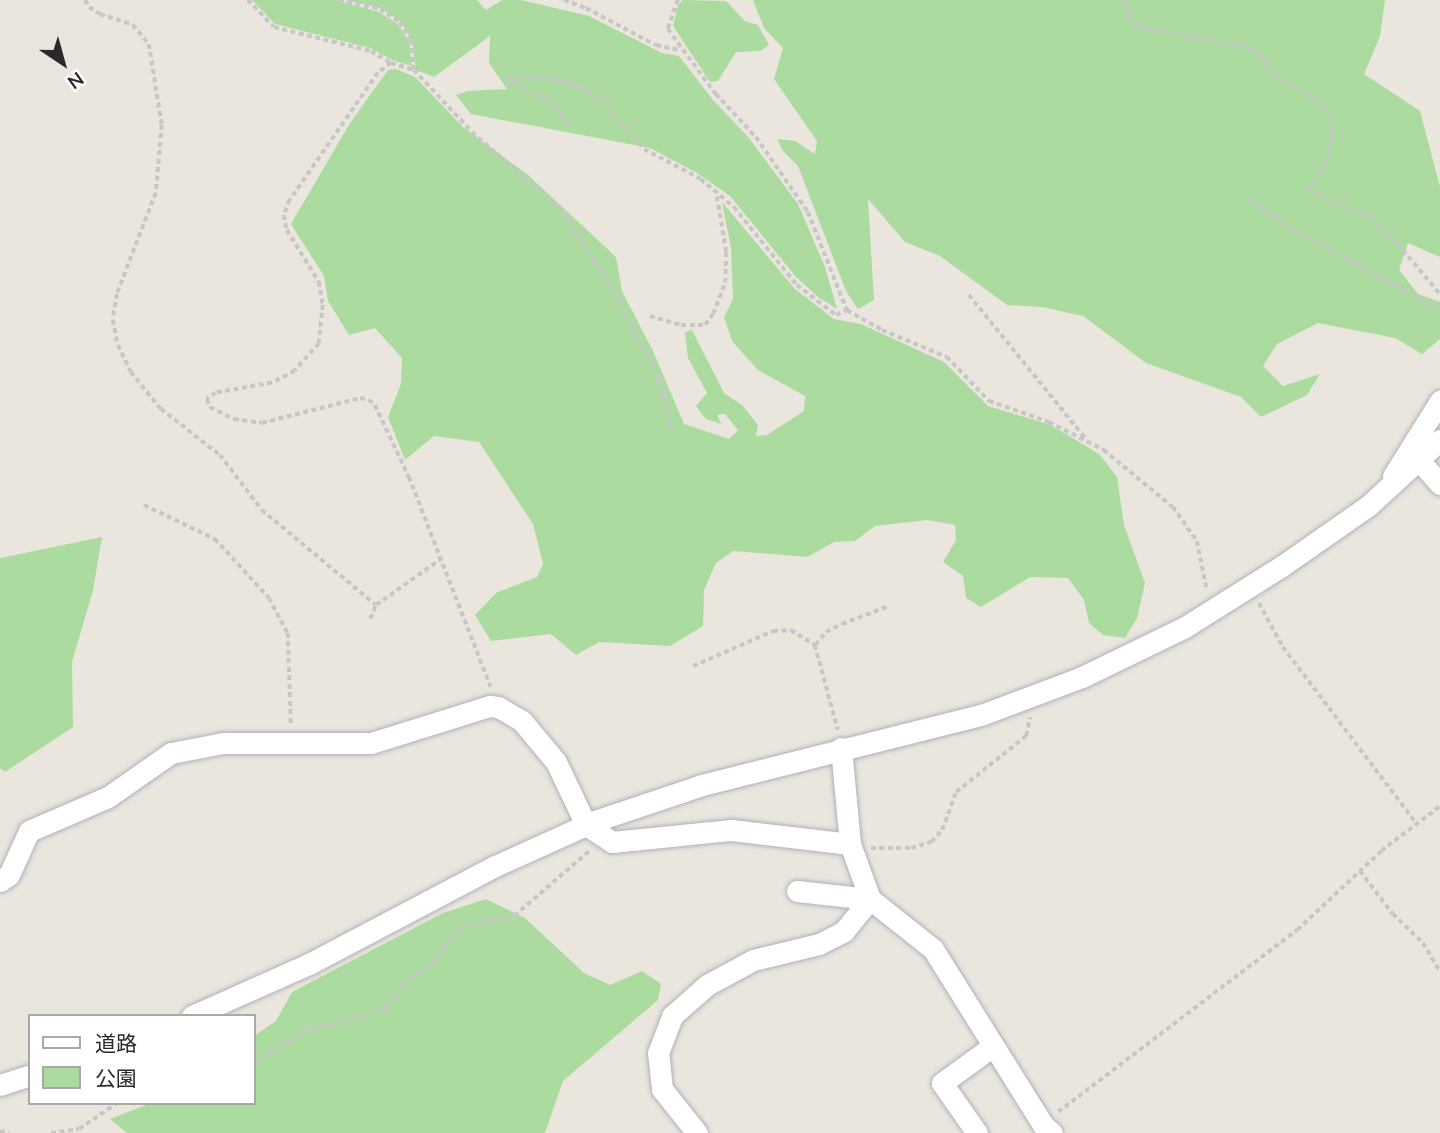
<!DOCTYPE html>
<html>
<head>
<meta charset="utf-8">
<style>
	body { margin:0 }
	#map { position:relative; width:1440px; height:1133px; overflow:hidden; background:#eae6dd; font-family:"Nunito Sans","Noto Sans JP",sans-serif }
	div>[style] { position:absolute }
	.green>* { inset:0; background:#abdb9f }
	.path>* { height:3.5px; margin-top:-1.75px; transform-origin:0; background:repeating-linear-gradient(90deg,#c7c7c7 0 5px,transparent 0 8.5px) }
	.roads { filter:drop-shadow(0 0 2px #b0b1bb) drop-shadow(0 0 2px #b0b1bb) }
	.minor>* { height:21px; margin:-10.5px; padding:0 10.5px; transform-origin:10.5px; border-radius:10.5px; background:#fff }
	span { translate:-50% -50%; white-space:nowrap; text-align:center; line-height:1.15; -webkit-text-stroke:5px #fff; paint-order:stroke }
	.legend { position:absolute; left:28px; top:1014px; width:228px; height:91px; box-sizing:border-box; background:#fff; border:2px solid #a9a9a9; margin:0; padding:9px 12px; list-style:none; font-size:21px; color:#292929 }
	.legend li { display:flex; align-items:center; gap:14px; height:35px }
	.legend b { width:35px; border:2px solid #a9a9a9 }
	.north { position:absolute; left:28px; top:28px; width:70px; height:70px; -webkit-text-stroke:5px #fff; paint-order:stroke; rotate:144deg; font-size:19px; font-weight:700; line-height:28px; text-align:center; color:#292929 }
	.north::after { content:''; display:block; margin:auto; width:24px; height:32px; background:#292929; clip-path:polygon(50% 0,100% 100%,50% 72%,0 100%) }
</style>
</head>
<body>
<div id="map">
	<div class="green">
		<i style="clip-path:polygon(252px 0,336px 0,379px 12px,398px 24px,409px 41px,412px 66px,392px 60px,370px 48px,275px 24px)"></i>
		<i style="clip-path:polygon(344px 0,477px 0,486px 10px,502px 0,521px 0,589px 16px,662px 53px,679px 56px,713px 100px,749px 138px,798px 204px,825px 267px,837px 309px,818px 297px,796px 277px,730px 196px,697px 173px,650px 148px,471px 114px,456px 95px,468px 91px,507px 89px,489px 63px,490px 36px,434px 77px,416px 70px,412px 40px,400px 21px,380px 8px)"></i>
		<i style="clip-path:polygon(683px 0,726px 1px,745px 21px,758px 25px,769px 45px,760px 51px,736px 52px,718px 81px,710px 82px,673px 26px,678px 5px)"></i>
		<i style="clip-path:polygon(753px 0,1385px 0,1380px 36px,1364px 74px,1420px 111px,1440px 187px,1440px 257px,1408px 243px,1399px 270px,1418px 294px,1440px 302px,1440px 339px,1422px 354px,1395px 338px,1318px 323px,1277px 344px,1263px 366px,1283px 386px,1320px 374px,1307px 395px,1261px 417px,1241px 397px,1146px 363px,1083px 316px,1042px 307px,1007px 305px,940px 256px,905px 242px,868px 199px,874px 300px,858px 309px,846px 291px,798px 166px,783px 151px,777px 139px,795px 141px,815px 154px,817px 141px,774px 79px,783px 48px,764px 28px)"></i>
		<i style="clip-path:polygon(396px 69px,415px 77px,463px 127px,528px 175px,616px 257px,622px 291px,653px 351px,684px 424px,729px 439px,738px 430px,725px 414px,717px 415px,721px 424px,706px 419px,696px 406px,707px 393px,688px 358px,685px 332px,692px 330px,724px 393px,742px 405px,758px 425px,756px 436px,767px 435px,804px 411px,805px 396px,758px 370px,732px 341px,724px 317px,733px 299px,731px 248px,722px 202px,795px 289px,834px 319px,861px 324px,944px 362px,988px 406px,1051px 425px,1099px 454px,1117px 477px,1124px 525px,1145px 583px,1137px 618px,1125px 638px,1103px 635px,1089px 623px,1084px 600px,1068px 578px,1030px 577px,981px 607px,966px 598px,963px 576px,943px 562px,956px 540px,955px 525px,928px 520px,875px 526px,855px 541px,834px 542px,807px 557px,733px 551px,716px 563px,704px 590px,703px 626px,670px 646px,599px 642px,576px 655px,551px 634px,491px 641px,475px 615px,496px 593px,537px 577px,543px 564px,533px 524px,479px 442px,434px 436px,405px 460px,388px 417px,401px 384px,402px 358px,375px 328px,349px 335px,328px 301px,324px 276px,291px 224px,350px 123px,388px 70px)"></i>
		<i style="clip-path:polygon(102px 537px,93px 590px,72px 662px,73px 727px,5px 772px,0 768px,0 558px)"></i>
		<i style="clip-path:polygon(486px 899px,525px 918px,584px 973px,610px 985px,642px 971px,661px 984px,658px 1000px,563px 1081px,545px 1133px,127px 1133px,110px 1119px,151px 1103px,254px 1103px,254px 1036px,276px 1021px,292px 992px,443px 913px)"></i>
	</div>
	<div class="path">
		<i style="left:85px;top:0;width:8px;rotate:60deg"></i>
		<i style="left:89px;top:7px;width:13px;rotate:32deg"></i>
		<i style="left:100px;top:14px;width:35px;rotate:18deg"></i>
		<i style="left:133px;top:25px;width:25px;rotate:50deg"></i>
		<i style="left:149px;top:44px;width:82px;rotate:80.9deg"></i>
		<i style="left:162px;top:125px;width:68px;rotate:95deg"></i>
		<i style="left:156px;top:193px;width:108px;rotate:111.1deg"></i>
		<i style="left:117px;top:294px;width:26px;rotate:99deg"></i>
		<i style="left:113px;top:320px;width:25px;rotate:79deg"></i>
		<i style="left:118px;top:345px;width:30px;rotate:64deg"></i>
		<i style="left:131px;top:372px;width:48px;rotate:51deg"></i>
		<i style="left:161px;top:409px;width:75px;rotate:37.9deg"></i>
		<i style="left:220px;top:455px;width:69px;rotate:52.6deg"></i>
		<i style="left:262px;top:510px;width:148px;rotate:39.8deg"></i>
		<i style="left:248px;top:0;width:37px;rotate:46deg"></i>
		<i style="left:274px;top:27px;width:100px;rotate:13.9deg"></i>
		<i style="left:371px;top:51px;width:23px;rotate:31deg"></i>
		<i style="left:391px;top:63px;width:24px;rotate:17deg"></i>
		<i style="left:414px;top:70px;width:85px;rotate:46.9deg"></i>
		<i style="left:472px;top:132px;width:121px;rotate:41.3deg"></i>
		<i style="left:563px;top:212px;width:94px;rotate:57.2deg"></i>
		<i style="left:614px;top:291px;width:98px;rotate:62.7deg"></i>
		<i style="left:659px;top:378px;width:58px;rotate:76deg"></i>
		<i style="left:339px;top:0;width:42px;rotate:12.4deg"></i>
		<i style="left:380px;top:9px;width:24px;rotate:33deg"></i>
		<i style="left:400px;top:22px;width:21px;rotate:59deg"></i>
		<i style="left:411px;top:40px;width:30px;rotate:84deg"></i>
		<i style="left:564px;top:0;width:23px;rotate:20deg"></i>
		<i style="left:586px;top:8px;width:79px;rotate:27.9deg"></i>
		<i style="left:656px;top:45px;width:25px;rotate:12deg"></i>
		<i style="left:678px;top:0;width:31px;rotate:109deg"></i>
		<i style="left:668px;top:29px;width:81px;rotate:53.6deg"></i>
		<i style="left:716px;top:94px;width:59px;rotate:47.1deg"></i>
		<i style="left:756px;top:137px;width:91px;rotate:55.3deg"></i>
		<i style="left:808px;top:212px;width:105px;rotate:68.3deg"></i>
		<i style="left:847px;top:310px;width:40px;rotate:29.7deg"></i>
		<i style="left:882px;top:330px;width:70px;rotate:22.6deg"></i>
		<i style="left:947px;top:357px;width:61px;rotate:46.3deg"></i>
		<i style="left:989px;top:401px;width:64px;rotate:19.3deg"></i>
		<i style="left:1049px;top:422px;width:62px;rotate:27deg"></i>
		<i style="left:1104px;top:450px;width:89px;rotate:39.6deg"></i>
		<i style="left:1173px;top:507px;width:42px;rotate:54.8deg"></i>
		<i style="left:1197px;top:541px;width:50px;rotate:78.5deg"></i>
		<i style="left:1125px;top:0;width:15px;rotate:79deg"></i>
		<i style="left:1128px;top:15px;width:15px;rotate:48deg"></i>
		<i style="left:1138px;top:26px;width:111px;rotate:10.9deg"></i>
		<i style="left:1247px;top:47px;width:14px;rotate:30deg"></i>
		<i style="left:1259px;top:54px;width:33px;rotate:51deg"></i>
		<i style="left:1280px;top:80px;width:38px;rotate:28deg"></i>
		<i style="left:1314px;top:98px;width:19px;rotate:43deg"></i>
		<i style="left:1328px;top:111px;width:17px;rotate:77deg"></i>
		<i style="left:1332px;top:128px;width:27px;rotate:96deg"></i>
		<i style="left:1329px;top:155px;width:21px;rotate:113deg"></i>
		<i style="left:1321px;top:174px;width:19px;rotate:133deg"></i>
		<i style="left:1308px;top:188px;width:67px;rotate:25.8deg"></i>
		<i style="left:1368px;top:217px;width:31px;rotate:40deg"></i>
		<i style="left:1392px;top:237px;width:75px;rotate:49.9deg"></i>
		<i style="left:391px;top:63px;width:16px;rotate:142deg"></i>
		<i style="left:378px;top:73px;width:155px;rotate:124.7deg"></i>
		<i style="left:290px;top:200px;width:16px;rotate:112deg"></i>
		<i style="left:284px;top:215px;width:15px;rotate:79deg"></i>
		<i style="left:287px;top:230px;width:61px;rotate:58.4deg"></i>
		<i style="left:319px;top:282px;width:23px;rotate:80deg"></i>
		<i style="left:323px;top:305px;width:39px;rotate:96deg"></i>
		<i style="left:319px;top:344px;width:36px;rotate:132deg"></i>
		<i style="left:295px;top:371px;width:26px;rotate:152deg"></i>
		<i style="left:272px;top:383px;width:57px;rotate:169.9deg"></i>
		<i style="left:216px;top:393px;width:11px;rotate:146deg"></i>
		<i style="left:207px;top:399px;width:9px;rotate:69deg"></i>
		<i style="left:210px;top:407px;width:27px;rotate:27deg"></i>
		<i style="left:234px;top:419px;width:28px;rotate:8deg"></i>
		<i style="left:262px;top:423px;width:101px;rotate:-14.3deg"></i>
		<i style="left:360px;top:398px;width:9px;rotate:13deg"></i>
		<i style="left:369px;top:400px;width:8px;rotate:40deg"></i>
		<i style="left:375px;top:405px;width:80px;rotate:64.7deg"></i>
		<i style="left:409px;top:477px;width:225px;rotate:68.7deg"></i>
		<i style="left:569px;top:125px;width:28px;rotate:-128deg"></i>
		<i style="left:552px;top:103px;width:52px;rotate:-152.4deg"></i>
		<i style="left:506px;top:79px;width:8px;rotate:-23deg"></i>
		<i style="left:513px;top:76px;width:39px;rotate:4deg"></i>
		<i style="left:552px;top:79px;width:28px;rotate:15deg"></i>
		<i style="left:579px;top:86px;width:24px;rotate:30deg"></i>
		<i style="left:600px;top:98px;width:67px;rotate:49.2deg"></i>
		<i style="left:644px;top:149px;width:64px;rotate:27.8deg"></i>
		<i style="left:701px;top:179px;width:43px;rotate:40.3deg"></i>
		<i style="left:734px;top:207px;width:100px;rotate:51.1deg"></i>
		<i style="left:797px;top:285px;width:49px;rotate:37.6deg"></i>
		<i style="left:836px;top:315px;width:12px;rotate:-24deg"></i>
		<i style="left:1249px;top:198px;width:52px;rotate:35.5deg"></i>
		<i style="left:1291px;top:228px;width:170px;rotate:28.8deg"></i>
		<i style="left:969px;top:295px;width:187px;rotate:50.9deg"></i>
		<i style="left:650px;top:316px;width:32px;rotate:16deg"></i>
		<i style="left:681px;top:325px;width:24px"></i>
		<i style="left:705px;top:325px;width:14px;rotate:-54deg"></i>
		<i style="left:713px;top:314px;width:33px;rotate:-69deg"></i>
		<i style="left:725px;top:283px;width:31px;rotate:-88deg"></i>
		<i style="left:726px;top:252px;width:60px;rotate:-99.6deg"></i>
		<i style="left:144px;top:505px;width:79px;rotate:25.6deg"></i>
		<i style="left:215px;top:539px;width:80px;rotate:47.5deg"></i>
		<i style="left:269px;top:598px;width:40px;rotate:62deg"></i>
		<i style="left:288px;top:633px;width:91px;rotate:88.1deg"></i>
		<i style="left:1259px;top:603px;width:50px;rotate:61.4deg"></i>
		<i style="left:1283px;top:647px;width:221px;rotate:52.9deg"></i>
		<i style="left:370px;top:619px;width:15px;rotate:-67deg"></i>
		<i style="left:376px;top:605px;width:80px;rotate:-35.3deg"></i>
		<i style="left:815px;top:645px;width:17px;rotate:-50deg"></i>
		<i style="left:826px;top:632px;width:18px;rotate:-27deg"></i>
		<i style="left:842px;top:624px;width:50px;rotate:-21deg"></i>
		<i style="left:693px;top:666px;width:87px;rotate:-23.6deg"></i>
		<i style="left:773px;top:631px;width:18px;rotate:-3deg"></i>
		<i style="left:791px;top:630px;width:28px;rotate:32deg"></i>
		<i style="left:815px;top:645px;width:88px;rotate:74.9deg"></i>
		<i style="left:871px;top:848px;width:40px"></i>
		<i style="left:911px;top:848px;width:21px;rotate:-17deg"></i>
		<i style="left:931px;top:842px;width:16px;rotate:-47deg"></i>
		<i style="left:942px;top:830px;width:40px;rotate:-69.8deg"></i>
		<i style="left:956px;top:792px;width:90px;rotate:-38.7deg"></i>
		<i style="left:1026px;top:736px;width:19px;rotate:-78deg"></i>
		<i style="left:1360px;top:871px;width:54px;rotate:52.5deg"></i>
		<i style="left:1393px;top:914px;width:42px;rotate:44deg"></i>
		<i style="left:1423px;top:943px;width:33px;rotate:59deg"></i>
		<i style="left:254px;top:1063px;width:65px;rotate:-32.5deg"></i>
		<i style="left:309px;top:1028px;width:24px;rotate:-7deg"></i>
		<i style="left:333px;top:1025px;width:56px;rotate:-17.8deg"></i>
		<i style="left:386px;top:1008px;width:30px;rotate:-53deg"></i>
		<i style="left:404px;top:984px;width:35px;rotate:-39deg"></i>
		<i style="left:431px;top:962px;width:46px;rotate:-49.4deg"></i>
		<i style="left:461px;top:927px;width:54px;rotate:-11.7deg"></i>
		<i style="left:514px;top:916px;width:99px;rotate:-40.9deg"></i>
		<i style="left:1058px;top:1112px;width:300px;rotate:-37.3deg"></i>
		<i style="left:1297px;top:930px;width:115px;rotate:-43.2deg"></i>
		<i style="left:1381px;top:851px;width:74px;rotate:-37.3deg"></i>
		<i style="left:0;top:1131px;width:10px;rotate:11deg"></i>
		<i style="left:51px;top:1133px;width:28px;rotate:-8deg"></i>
		<i style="left:79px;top:1129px;width:46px;rotate:-34.4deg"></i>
	</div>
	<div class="roads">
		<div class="minor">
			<i style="left:1419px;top:460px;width:32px;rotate:49deg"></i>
			<i style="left:1393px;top:476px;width:89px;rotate:-57.9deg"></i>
			<i style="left:841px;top:748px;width:96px;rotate:84.6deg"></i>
			<i style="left:0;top:881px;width:11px;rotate:-34deg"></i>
			<i style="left:9px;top:875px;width:48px;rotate:-65.6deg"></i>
			<i style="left:29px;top:831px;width:86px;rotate:-23.3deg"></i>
			<i style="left:108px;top:797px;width:77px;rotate:-34.9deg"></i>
			<i style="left:171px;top:753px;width:53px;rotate:-10.9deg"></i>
			<i style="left:223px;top:743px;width:148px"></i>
			<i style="left:371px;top:743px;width:125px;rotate:-17.3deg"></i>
			<i style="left:490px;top:706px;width:8px;rotate:7deg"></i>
			<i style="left:498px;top:707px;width:28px;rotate:30deg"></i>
			<i style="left:522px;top:721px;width:53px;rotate:50.3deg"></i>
			<i style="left:556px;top:762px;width:70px;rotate:64.5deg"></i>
			<i style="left:586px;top:825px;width:31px;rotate:33deg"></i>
			<i style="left:612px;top:842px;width:120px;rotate:-5.8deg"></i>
			<i style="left:731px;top:830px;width:120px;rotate:6.7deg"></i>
			<i style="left:850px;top:844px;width:59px;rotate:70deg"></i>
			<i style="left:870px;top:899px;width:80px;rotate:38.4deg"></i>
			<i style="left:933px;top:949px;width:208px;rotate:58deg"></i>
			<i style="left:1043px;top:1125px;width:12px;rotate:42deg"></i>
			<i style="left:797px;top:891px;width:73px;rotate:6.3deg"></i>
			<i style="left:192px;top:1016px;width:128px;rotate:-24deg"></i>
			<i style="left:309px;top:964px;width:208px;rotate:-27.8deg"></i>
			<i style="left:493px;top:867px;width:112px;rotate:-24.3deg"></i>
			<i style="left:595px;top:821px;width:113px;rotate:-18.6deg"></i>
			<i style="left:702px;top:785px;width:288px;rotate:-14.1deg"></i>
			<i style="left:981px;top:715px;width:108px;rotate:-20.6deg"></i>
			<i style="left:1082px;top:677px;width:114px;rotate:-25.9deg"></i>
			<i style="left:1185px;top:627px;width:115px;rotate:-32.2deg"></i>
			<i style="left:1282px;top:566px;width:105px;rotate:-34.9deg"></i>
			<i style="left:1368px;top:506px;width:98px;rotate:-42.5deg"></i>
			<i style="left:0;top:1085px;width:32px;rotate:-18deg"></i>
			<i style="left:697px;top:1133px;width:56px;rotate:-128.5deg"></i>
			<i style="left:662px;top:1089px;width:36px;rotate:-96deg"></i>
			<i style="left:658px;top:1053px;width:40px;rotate:-69deg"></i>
			<i style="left:672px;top:1016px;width:47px;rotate:-41.5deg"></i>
			<i style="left:707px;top:985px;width:52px;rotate:-28.5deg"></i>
			<i style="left:753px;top:960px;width:68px;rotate:-13.6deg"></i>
			<i style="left:819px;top:944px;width:28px;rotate:-27deg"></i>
			<i style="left:844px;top:931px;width:41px;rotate:-50.9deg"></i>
			<i style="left:977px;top:1133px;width:61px;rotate:-125deg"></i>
			<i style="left:942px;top:1083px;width:63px;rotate:-36deg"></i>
		</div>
	</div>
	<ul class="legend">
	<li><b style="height:9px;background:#fff"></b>道路</li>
	<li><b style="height:19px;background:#abdb9f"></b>公園</li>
	</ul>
	<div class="north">N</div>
</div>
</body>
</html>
